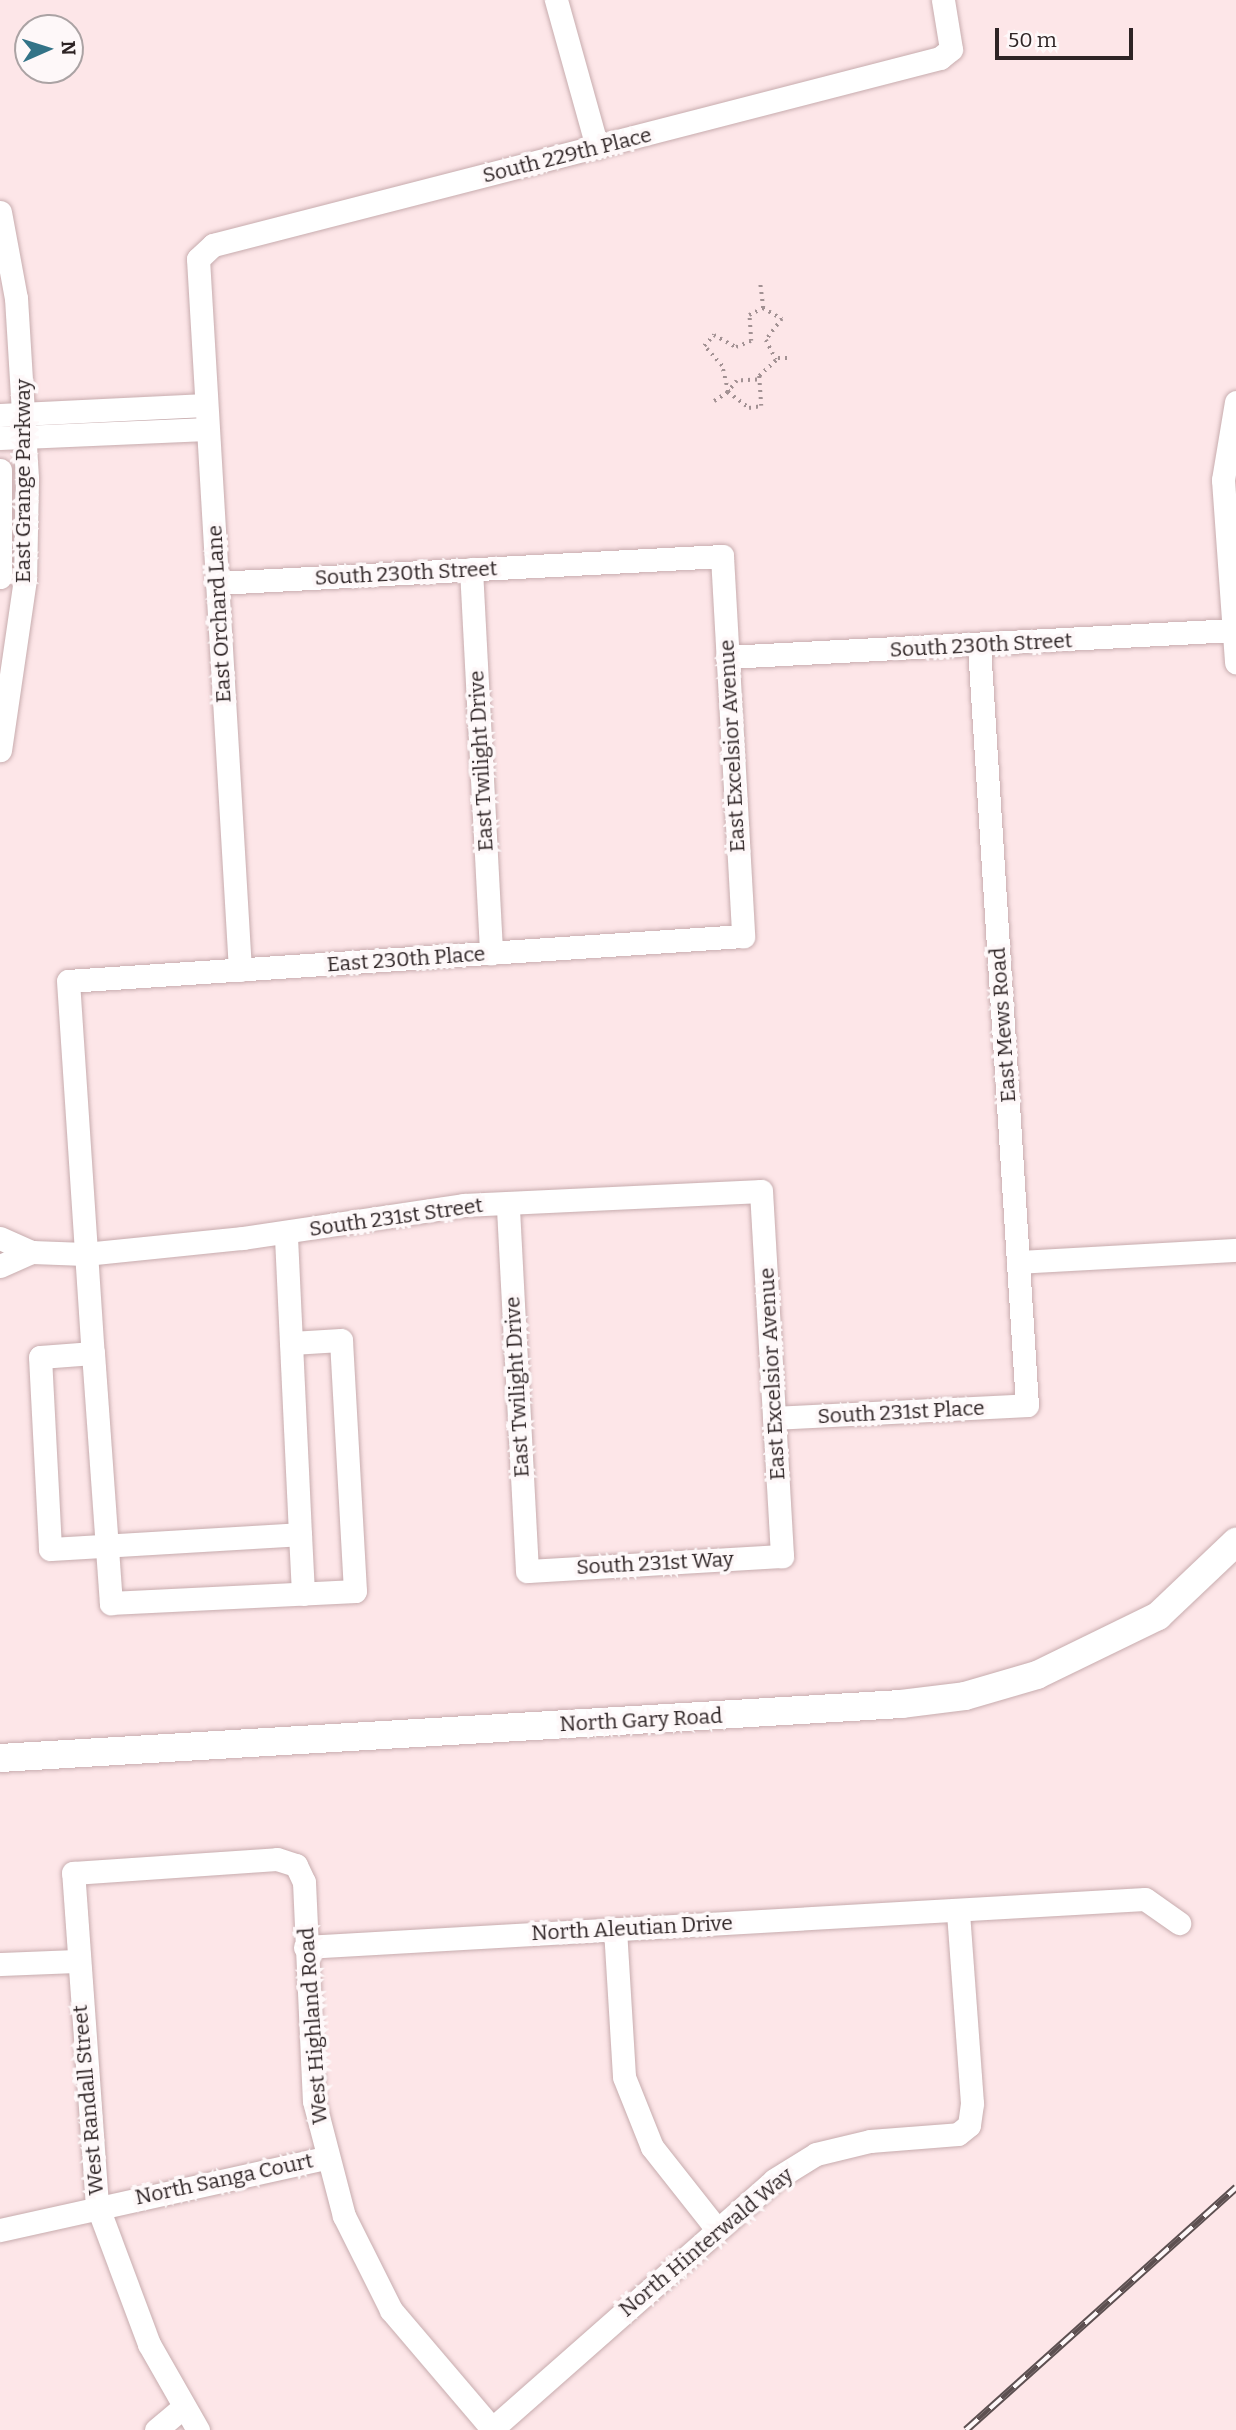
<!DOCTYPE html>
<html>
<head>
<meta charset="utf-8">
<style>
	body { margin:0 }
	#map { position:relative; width:1236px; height:2430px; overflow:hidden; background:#fde6e8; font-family:Bitter,serif }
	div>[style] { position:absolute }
	.path>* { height:3.5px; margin-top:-1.75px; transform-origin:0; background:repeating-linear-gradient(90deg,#a29193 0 2px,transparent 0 7px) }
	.roads { filter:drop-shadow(0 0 2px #c7acae) drop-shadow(0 0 2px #c7acae) }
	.minor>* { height:23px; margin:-11.5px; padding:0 11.5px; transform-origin:11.5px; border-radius:11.5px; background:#fff }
	.major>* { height:28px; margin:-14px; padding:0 14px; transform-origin:14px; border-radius:14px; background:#fff }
	.rail>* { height:8px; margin-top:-4px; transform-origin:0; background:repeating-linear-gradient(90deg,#fef8f9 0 16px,#5d5051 0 32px); box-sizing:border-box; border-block:2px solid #5d5051 }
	span { translate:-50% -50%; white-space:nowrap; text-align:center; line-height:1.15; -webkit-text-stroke:7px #fef8f9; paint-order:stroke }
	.street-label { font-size:21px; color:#2e2425 }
	.north { position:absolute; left:14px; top:14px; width:70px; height:70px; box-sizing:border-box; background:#fef8f9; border:2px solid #aba3a4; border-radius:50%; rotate:87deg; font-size:19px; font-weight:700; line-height:28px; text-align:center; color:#2e2425 }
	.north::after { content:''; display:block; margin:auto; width:24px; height:32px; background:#337387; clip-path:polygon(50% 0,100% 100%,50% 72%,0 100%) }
	.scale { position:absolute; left:995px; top:28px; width:138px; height:32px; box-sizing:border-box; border:4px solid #2e2425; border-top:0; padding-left:9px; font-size:21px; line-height:24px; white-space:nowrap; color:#2e2425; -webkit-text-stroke:5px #fef8f9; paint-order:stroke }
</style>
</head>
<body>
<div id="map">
	<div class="path">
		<i style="left:763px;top:308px;width:22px;rotate:30deg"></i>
		<i style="left:782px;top:319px;width:26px;rotate:127deg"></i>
		<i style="left:766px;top:340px;width:22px;rotate:63deg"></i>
		<i style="left:757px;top:380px;width:20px;rotate:177deg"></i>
		<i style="left:737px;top:381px;width:14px;rotate:129deg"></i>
		<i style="left:728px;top:392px;width:27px;rotate:-103deg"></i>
		<i style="left:722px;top:366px;width:27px;rotate:-132deg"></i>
		<i style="left:704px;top:346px;width:15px;rotate:-48deg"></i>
		<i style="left:714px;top:335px;width:25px;rotate:29deg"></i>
		<i style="left:736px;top:347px;width:16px;rotate:-22deg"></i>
		<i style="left:751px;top:341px;width:26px;rotate:-94deg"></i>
		<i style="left:749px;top:315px;width:16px;rotate:-27deg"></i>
		<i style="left:763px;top:308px;width:25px;rotate:-97deg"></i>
		<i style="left:714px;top:401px;width:17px;rotate:-33deg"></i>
		<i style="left:728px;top:392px;width:26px;rotate:37deg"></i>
		<i style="left:749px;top:408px;width:12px;rotate:-9deg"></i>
		<i style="left:761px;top:406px;width:30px;rotate:-94deg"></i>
		<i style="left:759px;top:376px;width:26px;rotate:-43deg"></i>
		<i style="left:778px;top:358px;width:14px"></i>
	</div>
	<div class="roads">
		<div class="minor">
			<i style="left:556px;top:0;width:153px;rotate:74.4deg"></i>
			<i style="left:0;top:212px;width:87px;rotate:79.5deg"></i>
			<i style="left:16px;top:298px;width:180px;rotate:86.5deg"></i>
			<i style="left:27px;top:478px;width:101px;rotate:91.1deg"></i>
			<i style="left:25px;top:579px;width:173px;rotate:98.3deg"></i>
			<i style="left:1236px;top:402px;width:79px;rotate:99.5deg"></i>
			<i style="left:1223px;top:480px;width:183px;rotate:85.9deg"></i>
			<i style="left:0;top:415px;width:206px;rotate:-2.8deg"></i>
			<i style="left:0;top:438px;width:207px;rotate:-2.5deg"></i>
			<i style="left:0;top:470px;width:107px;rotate:90deg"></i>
			<i style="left:471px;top:569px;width:385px;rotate:87deg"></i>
			<i style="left:217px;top:583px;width:506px;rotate:-3.06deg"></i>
			<i style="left:722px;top:556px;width:381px;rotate:86.8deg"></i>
			<i style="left:743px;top:936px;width:676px;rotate:176.19deg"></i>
			<i style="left:68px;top:981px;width:373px;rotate:86.2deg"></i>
			<i style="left:93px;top:1353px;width:53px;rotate:175.7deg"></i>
			<i style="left:40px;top:1357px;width:192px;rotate:87deg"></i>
			<i style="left:50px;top:1549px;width:250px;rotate:-3.4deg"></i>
			<i style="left:300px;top:1534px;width:302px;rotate:-92.7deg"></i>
			<i style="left:727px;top:657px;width:508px;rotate:-3.05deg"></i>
			<i style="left:240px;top:970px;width:712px;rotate:-93.38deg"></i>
			<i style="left:198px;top:259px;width:21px;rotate:-43deg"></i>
			<i style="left:213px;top:245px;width:751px;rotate:-14.42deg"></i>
			<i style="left:940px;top:58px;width:14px;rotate:-39deg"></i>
			<i style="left:951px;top:49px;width:50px;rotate:-99.3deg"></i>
			<i style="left:0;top:1238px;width:35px;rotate:24deg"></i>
			<i style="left:1018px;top:1262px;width:218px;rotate:-3.2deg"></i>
			<i style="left:0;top:1266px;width:35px;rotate:-24deg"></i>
			<i style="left:32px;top:1252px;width:53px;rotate:2.2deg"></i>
			<i style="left:85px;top:1254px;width:159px;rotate:-5.8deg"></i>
			<i style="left:243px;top:1238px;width:223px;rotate:-8.5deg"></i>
			<i style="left:464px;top:1205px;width:297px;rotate:-2.7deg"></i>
			<i style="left:761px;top:1191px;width:366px;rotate:86.7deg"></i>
			<i style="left:782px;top:1556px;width:255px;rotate:176.6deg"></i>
			<i style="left:527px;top:1571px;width:368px;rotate:-93deg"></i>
			<i style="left:93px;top:1353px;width:251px;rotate:85.9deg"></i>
			<i style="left:111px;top:1603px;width:244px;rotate:-2.8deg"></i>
			<i style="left:355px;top:1591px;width:251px;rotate:-93.2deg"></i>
			<i style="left:341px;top:1340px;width:50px;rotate:176.6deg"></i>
			<i style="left:774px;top:1418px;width:253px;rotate:-2.9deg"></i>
			<i style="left:1027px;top:1405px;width:761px;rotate:-93.62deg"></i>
			<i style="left:300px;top:1534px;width:60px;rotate:87.1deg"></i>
			<i style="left:615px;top:1929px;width:148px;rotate:86.5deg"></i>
			<i style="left:624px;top:2077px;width:75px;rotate:68.2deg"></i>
			<i style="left:652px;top:2147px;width:103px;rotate:51.7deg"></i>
			<i style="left:305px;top:1947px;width:841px;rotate:-3.27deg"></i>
			<i style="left:1145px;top:1899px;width:42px;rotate:35.2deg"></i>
			<i style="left:0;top:1964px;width:77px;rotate:-2.2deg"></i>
			<i style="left:0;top:2230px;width:333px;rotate:-12.5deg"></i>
			<i style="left:492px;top:2429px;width:376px;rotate:-41.4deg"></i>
			<i style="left:774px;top:2180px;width:49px;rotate:-31.8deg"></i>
			<i style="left:816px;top:2154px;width:56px;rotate:-13.5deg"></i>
			<i style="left:870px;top:2141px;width:88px;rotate:-4.5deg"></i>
			<i style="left:958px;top:2134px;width:14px;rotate:-39deg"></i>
			<i style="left:969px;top:2125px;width:22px;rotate:-82deg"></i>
			<i style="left:972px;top:2103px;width:193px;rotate:-94.2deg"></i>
			<i style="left:156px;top:2430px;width:35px;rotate:-40deg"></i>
			<i style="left:198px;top:2430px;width:99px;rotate:-119.7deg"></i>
			<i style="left:149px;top:2344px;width:148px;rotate:-110.5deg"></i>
			<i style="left:97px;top:2205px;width:333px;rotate:-94.1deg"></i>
			<i style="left:73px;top:1873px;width:204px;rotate:-3.9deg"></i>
			<i style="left:277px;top:1859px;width:20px;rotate:18deg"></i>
			<i style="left:296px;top:1865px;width:19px;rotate:65deg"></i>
			<i style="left:304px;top:1882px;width:219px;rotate:87.4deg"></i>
			<i style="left:314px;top:2101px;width:119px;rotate:75.4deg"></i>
			<i style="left:344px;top:2216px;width:105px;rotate:63.4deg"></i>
			<i style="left:391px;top:2310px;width:157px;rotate:49.6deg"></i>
		</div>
		<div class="major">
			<i style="left:0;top:1758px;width:903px;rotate:-3.43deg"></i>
			<i style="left:901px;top:1704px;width:64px;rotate:-7.1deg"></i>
			<i style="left:965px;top:1696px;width:75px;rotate:-16.3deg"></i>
			<i style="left:1037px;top:1675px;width:135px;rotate:-26deg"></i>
			<i style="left:1158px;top:1616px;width:108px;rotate:-43.5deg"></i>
		</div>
	</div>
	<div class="rail">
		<i style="left:966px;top:2430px;width:363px;rotate:-41.9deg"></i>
	</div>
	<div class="street-label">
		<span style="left:567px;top:155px;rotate:-14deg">South 229th Place</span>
		<span style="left:23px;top:481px;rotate:-90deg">East Grange Parkway</span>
		<span style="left:406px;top:573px;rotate:-3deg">South 230th Street</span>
		<span style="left:219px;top:614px;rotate:-93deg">East Orchard Lane</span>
		<span style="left:981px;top:645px;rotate:-3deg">South 230th Street</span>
		<span style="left:732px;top:746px;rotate:-93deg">East Excelsior Avenue</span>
		<span style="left:481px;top:761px;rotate:-93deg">East Twilight Drive</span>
		<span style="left:406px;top:959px;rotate:-4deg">East 230th Place</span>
		<span style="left:1003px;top:1025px;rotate:-94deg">East Mews Road</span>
		<span style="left:396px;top:1217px;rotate:-8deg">South 231st Street</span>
		<span style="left:772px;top:1374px;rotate:-93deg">East Excelsior Avenue</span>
		<span style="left:517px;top:1387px;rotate:-93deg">East Twilight Drive</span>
		<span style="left:901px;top:1412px;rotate:-3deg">South 231st Place</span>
		<span style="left:655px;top:1563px;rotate:-3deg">South 231st Way</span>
		<span style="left:641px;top:1720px;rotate:-3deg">North Gary Road</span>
		<span style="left:632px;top:1928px;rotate:-3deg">North Aleutian Drive</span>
		<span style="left:313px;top:2026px;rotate:-94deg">West Highland Road</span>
		<span style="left:88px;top:2100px;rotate:-95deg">West Randall Street</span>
		<span style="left:224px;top:2179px;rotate:-12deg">North Sanga Court</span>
		<span style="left:706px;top:2242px;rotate:-40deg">North Hinterwald Way</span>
	</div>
	<div class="north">N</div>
	<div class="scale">50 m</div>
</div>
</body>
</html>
